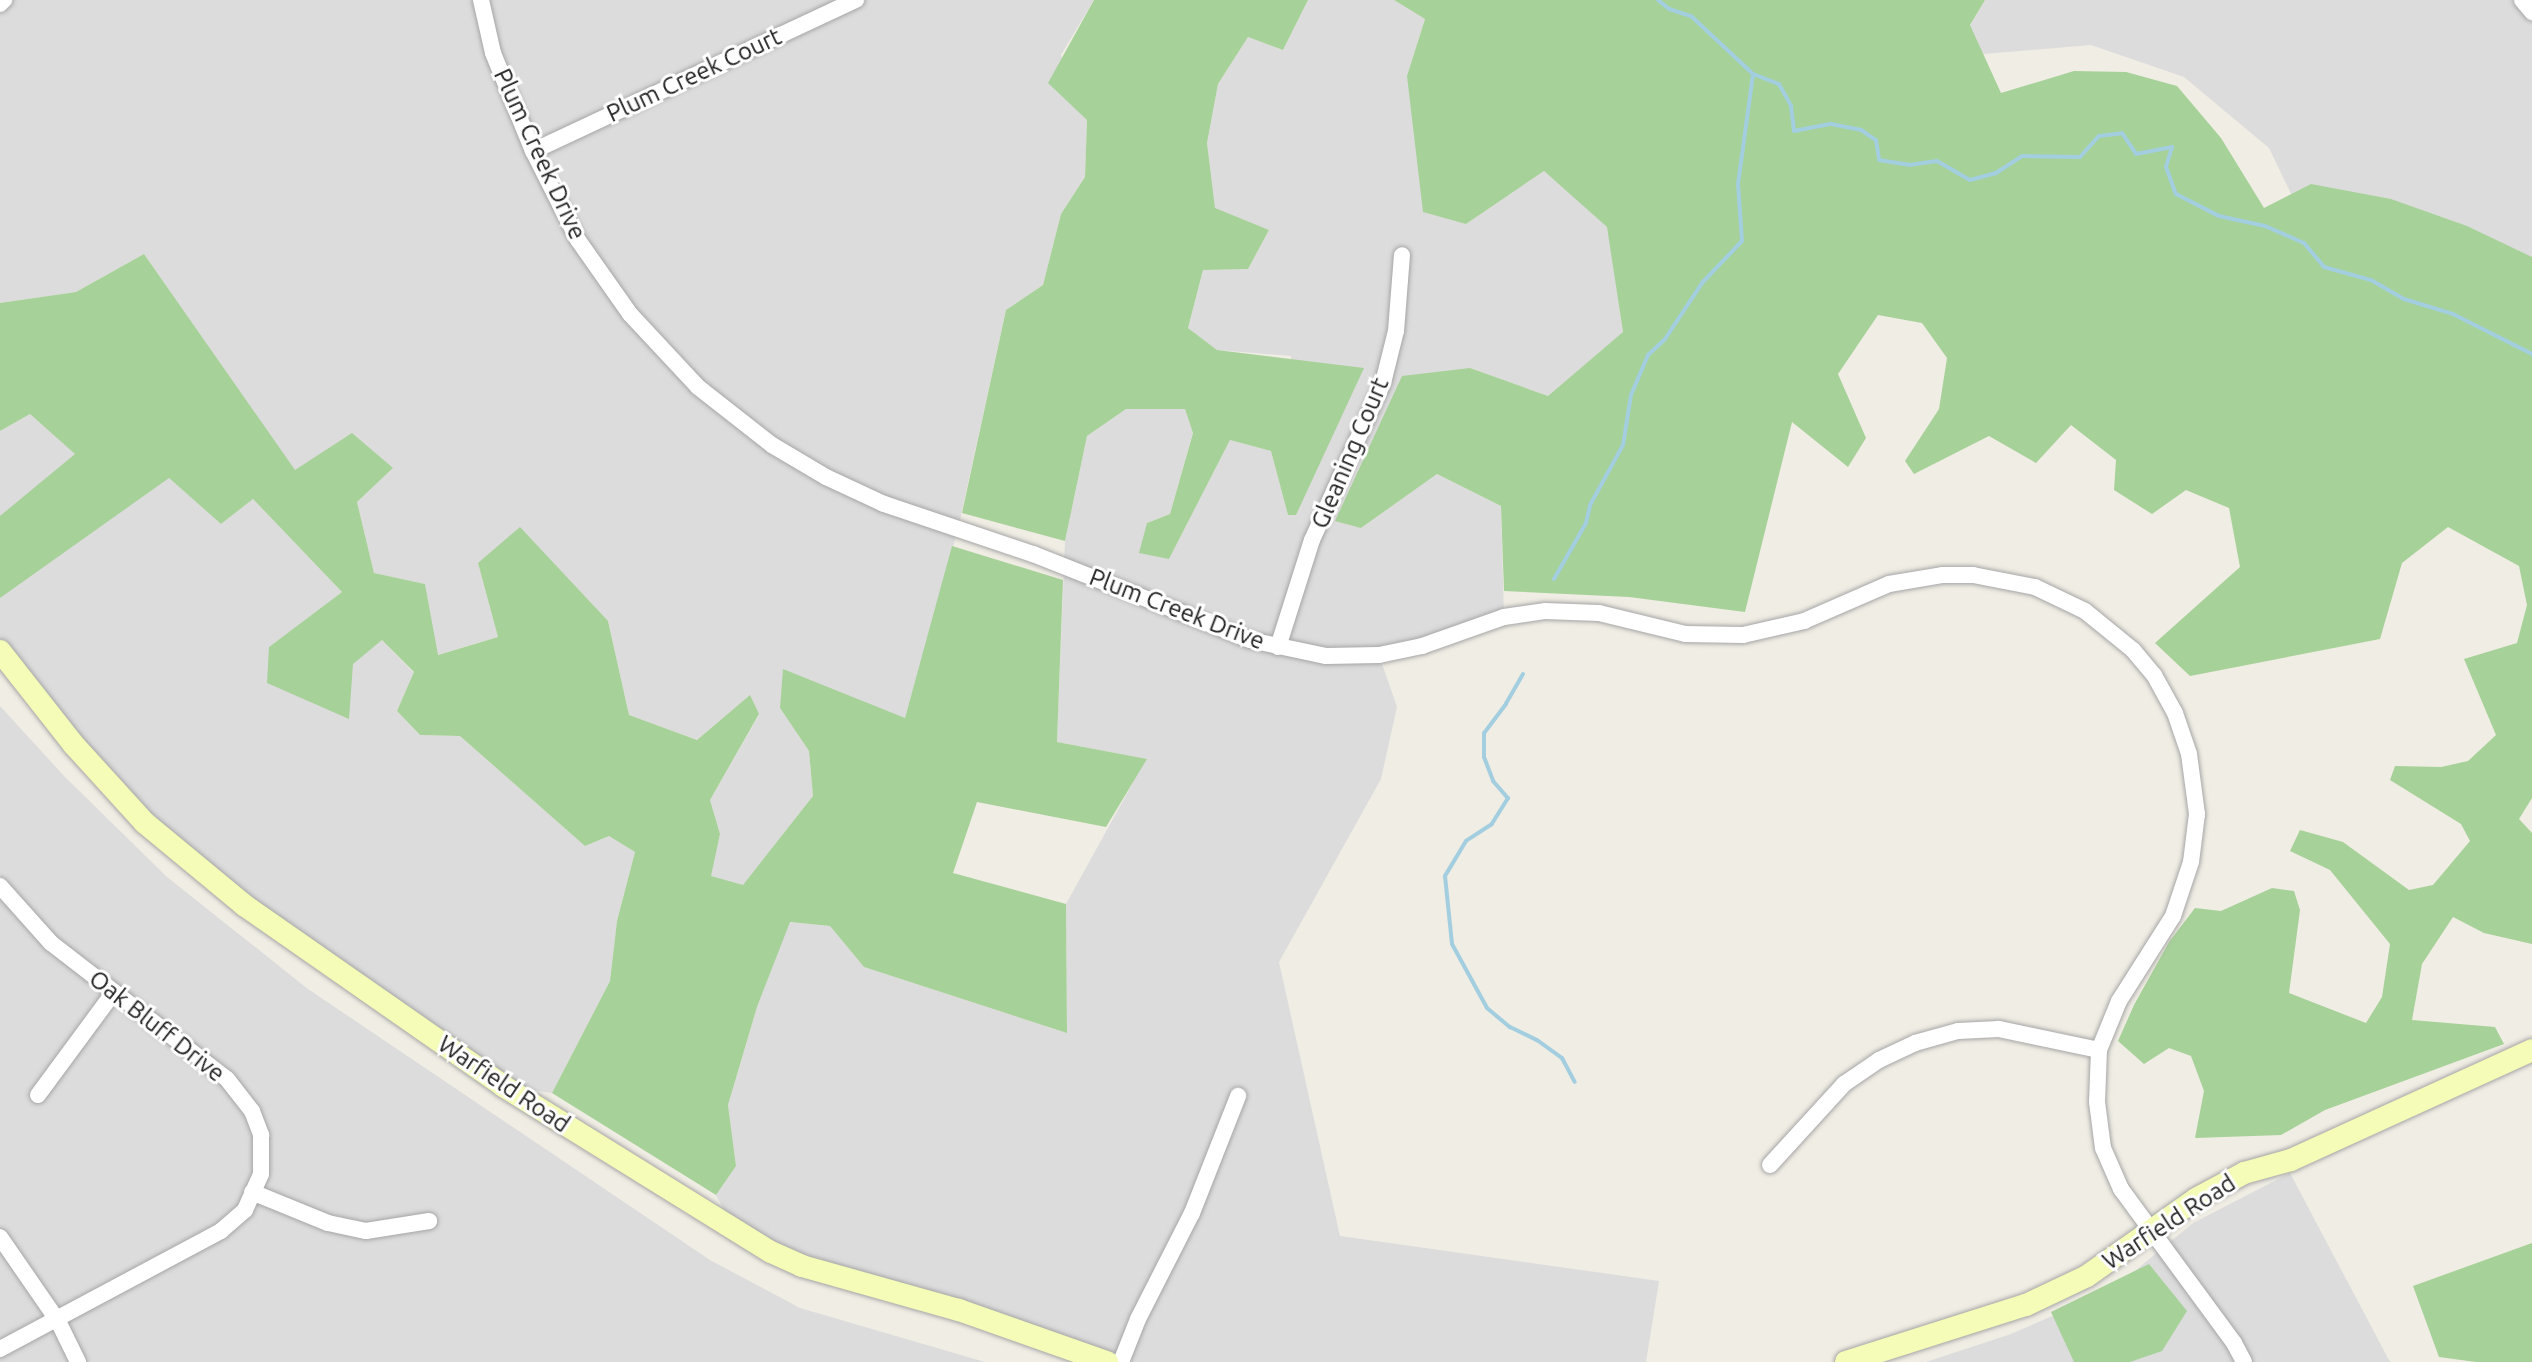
<!DOCTYPE html>
<html>
<head>
<meta charset="utf-8">
<style>
	body { margin:0 }
	#map { position:relative; width:2532px; height:1362px; overflow:hidden; background:#f0ede4; font-family:Ubuntu,sans-serif }
	div>[style] { position:absolute }
	.residential>* { inset:0; background:#dddcdc }
	.forest>* { inset:0; background:#a6d198 }
	.stream>* { height:4px; margin:-2px; padding:0 2px; transform-origin:2px; border-radius:2px; background:#a3cedf }
	.roads { filter:drop-shadow(0 0 2px #a6a6a6) drop-shadow(0 0 2px #a6a6a6) }
	.street>* { height:16px; margin:-8px; padding:0 8px; transform-origin:8px; border-radius:8px; background:#fff }
	.secondary>* { height:22px; margin:-11px; padding:0 11px; transform-origin:11px; border-radius:11px; background:#f5fcb7 }
	span { translate:-50% -50%; white-space:nowrap; text-align:center; line-height:1.15; -webkit-text-stroke:6px #fff; paint-order:stroke }
	.street-label { font-size:24px; color:#1f1f1f }
</style>
</head>
<body>
<div id="map">
	<div class="residential">
		<i style="clip-path:polygon(4px 0,1094px 0,1061px 55px,1087px 120px,1085px 177px,1061px 214px,1043px 285px,1006px 310px,958px 529px,905px 718px,780px 708px,809px 751px,813px 796px,743px 886px,710px 876px,720px 834px,710px 800px,759px 715px,749px 696px,697px 740px,629px 715px,608px 621px,478px 563px,498px 637px,437px 655px,425px 584px,374px 573px,357px 502px,392px 469px,295px 471px,144px 254px,76px 292px,0 303px,0 4px)"></i>
		<i style="clip-path:polygon(1308px 0,1394px 0,1425px 19px,1407px 76px,1466px 224px,1544px 171px,1608px 227px,1623px 333px,1548px 396px,1470px 368px,1361px 528px,1437px 474px,1501px 506px,1504px 617px,1379px 655px,1397px 707px,1381px 779px,1279px 962px,1340px 1236px,1659px 1281px,1646px 1362px,1107px 1362px,737px 1234px,716px 1195px,736px 1166px,728px 1105px,757px 1007px,789px 922px,830px 926px,864px 967px,1067px 1033px,1066px 904px,1146px 759px,1057px 742px,1065px 541px,1087px 436px,1126px 409px,1185px 409px,1193px 432px,1170px 514px,1147px 523px,1169px 559px,1230px 440px,1271px 451px,1288px 515px,1291px 356px,1217px 350px,1188px 328px,1203px 270px,1248px 269px,1269px 230px,1215px 209px,1207px 143px,1218px 84px,1248px 37px,1283px 50px)"></i>
		<i style="clip-path:polygon(1985px 0,2532px 0,2532px 327px,2294px 200px,2269px 148px,2184px 77px,2091px 45px,1983px 54px,1966px 32px)"></i>
		<i style="clip-path:polygon(30px 414px,76px 454px,169px 478px,221px 524px,253px 499px,342px 592px,269px 647px,353px 663px,382px 640px,414px 673px,397px 711px,420px 735px,460px 736px,585px 846px,609px 836px,635px 852px,617px 921px,610px 981px,552px 1093px,503px 1086px,145px 823px,0 651px,0 431px)"></i>
		<i style="clip-path:polygon(0 706px,65px 777px,167px 877px,308px 989px,710px 1260px,800px 1308px,985px 1362px,0 1362px)"></i>
		<i style="clip-path:polygon(2290px 1173px,2390px 1362px,1926px 1362px,2011px 1334px,2112px 1290px,2193px 1223px)"></i>
	</div>
	<div class="forest">
		<i style="clip-path:polygon(1094px 0,1308px 0,1283px 50px,1248px 37px,1218px 84px,1207px 143px,1215px 208px,1269px 230px,1248px 269px,1203px 270px,1188px 328px,1217px 350px,1364px 368px,1296px 515px,1288px 515px,1271px 451px,1230px 440px,1169px 559px,1139px 553px,1147px 523px,1170px 514px,1193px 433px,1185px 409px,1126px 409px,1087px 436px,1065px 541px,962px 513px,1006px 310px,1043px 285px,1061px 214px,1085px 177px,1087px 120px,1048px 83px)"></i>
		<i style="clip-path:polygon(1394px 0,1985px 0,1970px 25px,2001px 93px,2074px 71px,2126px 72px,2177px 86px,2221px 138px,2264px 208px,2311px 184px,2391px 199px,2467px 226px,2532px 257px,2532px 798px,2519px 819px,2532px 833px,2532px 944px,2484px 933px,2453px 917px,2422px 964px,2412px 1020px,2495px 1027px,2504px 1044px,2325px 1110px,2281px 1135px,2195px 1138px,2204px 1091px,2191px 1056px,2169px 1048px,2144px 1064px,2118px 1041px,2134px 1005px,2169px 942px,2195px 908px,2221px 911px,2272px 888px,2294px 891px,2300px 910px,2289px 993px,2366px 1023px,2382px 997px,2390px 944px,2330px 870px,2290px 851px,2300px 830px,2343px 842px,2409px 890px,2433px 885px,2470px 841px,2461px 824px,2390px 780px,2395px 766px,2441px 767px,2468px 761px,2496px 735px,2464px 659px,2517px 643px,2527px 605px,2519px 566px,2448px 527px,2402px 563px,2380px 639px,2190px 676px,2155px 643px,2240px 567px,2229px 508px,2186px 490px,2152px 514px,2114px 490px,2116px 460px,2071px 425px,2036px 463px,1989px 436px,1914px 474px,1905px 461px,1939px 409px,1947px 358px,1922px 323px,1878px 315px,1838px 374px,1866px 438px,1848px 467px,1792px 422px,1745px 612px,1629px 597px,1504px 591px,1501px 506px,1437px 474px,1361px 528px,1335px 521px,1402px 376px,1470px 368px,1548px 396px,1623px 332px,1607px 227px,1544px 171px,1466px 224px,1423px 212px,1407px 76px,1425px 19px)"></i>
		<i style="clip-path:polygon(144px 254px,295px 470px,352px 433px,393px 468px,357px 502px,374px 573px,425px 584px,438px 655px,498px 637px,478px 563px,520px 527px,608px 621px,629px 715px,697px 740px,750px 695px,759px 714px,710px 800px,720px 834px,711px 876px,743px 885px,813px 796px,809px 751px,780px 708px,783px 669px,905px 718px,952px 546px,1063px 580px,1057px 742px,1147px 759px,1106px 827px,977px 802px,953px 873px,1066px 904px,1067px 1033px,864px 967px,830px 926px,790px 922px,757px 1007px,728px 1105px,736px 1166px,716px 1195px,552px 1093px,610px 981px,617px 921px,635px 852px,609px 836px,585px 846px,460px 736px,420px 735px,397px 711px,414px 672px,382px 640px,353px 664px,349px 719px,267px 683px,269px 647px,342px 592px,253px 499px,221px 524px,169px 478px,0 598px,0 516px,75px 454px,30px 414px,0 431px,0 303px,76px 292px)"></i>
		<i style="clip-path:polygon(2532px 1243px,2532px 1362px,2476px 1362px,2439px 1357px,2413px 1286px)"></i>
		<i style="clip-path:polygon(2149px 1264px,2187px 1311px,2162px 1351px,2130px 1362px,2074px 1362px,2051px 1312px)"></i>
	</div>
	<div class="stream">
		<i style="left:1658px;top:0;width:14px;rotate:39deg"></i>
		<i style="left:1669px;top:9px;width:23px;rotate:18deg"></i>
		<i style="left:1691px;top:16px;width:85px;rotate:43.1deg"></i>
		<i style="left:1753px;top:74px;width:28px;rotate:21deg"></i>
		<i style="left:1779px;top:84px;width:25px;rotate:61deg"></i>
		<i style="left:1791px;top:106px;width:25px;rotate:83deg"></i>
		<i style="left:1794px;top:131px;width:38px;rotate:-11deg"></i>
		<i style="left:1831px;top:124px;width:31px;rotate:11deg"></i>
		<i style="left:1861px;top:130px;width:18px;rotate:34deg"></i>
		<i style="left:1876px;top:140px;width:20px;rotate:81deg"></i>
		<i style="left:1879px;top:160px;width:30px;rotate:9deg"></i>
		<i style="left:1909px;top:165px;width:28px;rotate:-8deg"></i>
		<i style="left:1937px;top:161px;width:38px;rotate:30deg"></i>
		<i style="left:1970px;top:180px;width:27px;rotate:-15deg"></i>
		<i style="left:1996px;top:173px;width:31px;rotate:-33deg"></i>
		<i style="left:2022px;top:156px;width:58px;rotate:1deg"></i>
		<i style="left:2080px;top:157px;width:28px;rotate:-48deg"></i>
		<i style="left:2099px;top:136px;width:23px;rotate:-7deg"></i>
		<i style="left:2122px;top:133px;width:25px;rotate:56deg"></i>
		<i style="left:2136px;top:154px;width:37px;rotate:-11deg"></i>
		<i style="left:2172px;top:147px;width:21px;rotate:107deg"></i>
		<i style="left:2166px;top:167px;width:29px;rotate:70deg"></i>
		<i style="left:2176px;top:194px;width:48px;rotate:27.1deg"></i>
		<i style="left:2219px;top:216px;width:47px;rotate:12.3deg"></i>
		<i style="left:2265px;top:226px;width:43px;rotate:23.6deg"></i>
		<i style="left:2304px;top:243px;width:31px;rotate:50deg"></i>
		<i style="left:2324px;top:267px;width:49px;rotate:15.5deg"></i>
		<i style="left:2371px;top:280px;width:38px;rotate:30deg"></i>
		<i style="left:2404px;top:299px;width:51px;rotate:17deg"></i>
		<i style="left:2453px;top:314px;width:89px;rotate:26.9deg"></i>
		<i style="left:1554px;top:579px;width:64px;rotate:-60.3deg"></i>
		<i style="left:1586px;top:523px;width:18px;rotate:-77deg"></i>
		<i style="left:1590px;top:505px;width:68px;rotate:-61.2deg"></i>
		<i style="left:1623px;top:445px;width:51px;rotate:-80.9deg"></i>
		<i style="left:1631px;top:395px;width:43px;rotate:-67deg"></i>
		<i style="left:1648px;top:355px;width:23px;rotate:-43deg"></i>
		<i style="left:1665px;top:339px;width:67px;rotate:-56.5deg"></i>
		<i style="left:1702px;top:283px;width:58px;rotate:-46.4deg"></i>
		<i style="left:1742px;top:241px;width:57px;rotate:-94deg"></i>
		<i style="left:1738px;top:184px;width:110px;rotate:-82.2deg"></i>
		<i style="left:1523px;top:674px;width:34px;rotate:120deg"></i>
		<i style="left:1506px;top:704px;width:36px;rotate:127deg"></i>
		<i style="left:1484px;top:733px;width:24px;rotate:90deg"></i>
		<i style="left:1484px;top:757px;width:26px;rotate:69deg"></i>
		<i style="left:1493px;top:781px;width:23px;rotate:49deg"></i>
		<i style="left:1508px;top:798px;width:31px;rotate:122deg"></i>
		<i style="left:1492px;top:824px;width:31px;rotate:147deg"></i>
		<i style="left:1466px;top:841px;width:41px;rotate:121deg"></i>
		<i style="left:1445px;top:876px;width:68px;rotate:84.1deg"></i>
		<i style="left:1452px;top:944px;width:73px;rotate:61.3deg"></i>
		<i style="left:1487px;top:1008px;width:30px;rotate:40deg"></i>
		<i style="left:1510px;top:1027px;width:30px;rotate:26deg"></i>
		<i style="left:1537px;top:1040px;width:31px;rotate:36deg"></i>
		<i style="left:1562px;top:1058px;width:27px;rotate:62deg"></i>
	</div>
	<div class="roads">
		<div class="street">
			<i style="left:481px;top:0;width:54px;rotate:77.2deg"></i>
			<i style="left:493px;top:53px;width:106px;rotate:67.8deg"></i>
			<i style="left:533px;top:151px;width:100px;rotate:63.2deg"></i>
			<i style="left:578px;top:240px;width:90px;rotate:54.9deg"></i>
			<i style="left:630px;top:314px;width:100px;rotate:47deg"></i>
			<i style="left:698px;top:387px;width:94px;rotate:38.1deg"></i>
			<i style="left:772px;top:445px;width:63px;rotate:30.7deg"></i>
			<i style="left:826px;top:477px;width:64px;rotate:25deg"></i>
			<i style="left:884px;top:504px;width:157px;rotate:18.6deg"></i>
			<i style="left:1033px;top:554px;width:233px;rotate:21.6deg"></i>
			<i style="left:1250px;top:640px;width:78px;rotate:11.9deg"></i>
			<i style="left:1326px;top:656px;width:53px;rotate:-1.1deg"></i>
			<i style="left:1379px;top:655px;width:44px;rotate:-11.8deg"></i>
			<i style="left:1422px;top:646px;width:87px;rotate:-19.5deg"></i>
			<i style="left:1504px;top:617px;width:41px;rotate:-8.3deg"></i>
			<i style="left:1545px;top:611px;width:54px;rotate:2.1deg"></i>
			<i style="left:1599px;top:613px;width:89px;rotate:13.7deg"></i>
			<i style="left:1685px;top:634px;width:58px;rotate:1deg"></i>
			<i style="left:1743px;top:635px;width:63px;rotate:-12.9deg"></i>
			<i style="left:1804px;top:621px;width:93px;rotate:-23.5deg"></i>
			<i style="left:1889px;top:584px;width:55px;rotate:-9.5deg"></i>
			<i style="left:1943px;top:575px;width:30px"></i>
			<i style="left:1973px;top:575px;width:63px;rotate:11deg"></i>
			<i style="left:2035px;top:587px;width:55px;rotate:25.6deg"></i>
			<i style="left:2085px;top:611px;width:62px;rotate:39.1deg"></i>
			<i style="left:2133px;top:650px;width:33px;rotate:50deg"></i>
			<i style="left:2154px;top:675px;width:43px;rotate:61.1deg"></i>
			<i style="left:2175px;top:713px;width:43px;rotate:71.1deg"></i>
			<i style="left:2189px;top:754px;width:61px;rotate:82.4deg"></i>
			<i style="left:2197px;top:814px;width:48px;rotate:97.1deg"></i>
			<i style="left:2191px;top:862px;width:57px;rotate:108.4deg"></i>
			<i style="left:2173px;top:916px;width:101px;rotate:122.4deg"></i>
			<i style="left:2119px;top:1001px;width:53px;rotate:112.2deg"></i>
			<i style="left:2099px;top:1050px;width:52px;rotate:92.2deg"></i>
			<i style="left:2097px;top:1102px;width:46px;rotate:82.6deg"></i>
			<i style="left:2103px;top:1148px;width:45px;rotate:66.3deg"></i>
			<i style="left:2121px;top:1189px;width:191px;rotate:53.7deg"></i>
			<i style="left:2234px;top:1343px;width:21px;rotate:62deg"></i>
			<i style="left:2522px;top:0;width:16px;rotate:50deg"></i>
			<i style="left:0;top:4px;width:6px;rotate:-45deg"></i>
			<i style="left:533px;top:151px;width:357px;rotate:-25.1deg"></i>
			<i style="left:1278px;top:647px;width:112px;rotate:-72.4deg"></i>
			<i style="left:1312px;top:540px;width:172px;rotate:-65.7deg"></i>
			<i style="left:1383px;top:383px;width:54px;rotate:-76deg"></i>
			<i style="left:1396px;top:331px;width:76px;rotate:-85.5deg"></i>
			<i style="left:0;top:886px;width:76px;rotate:48.2deg"></i>
			<i style="left:51px;top:943px;width:222px;rotate:37.7deg"></i>
			<i style="left:227px;top:1079px;width:41px;rotate:52deg"></i>
			<i style="left:252px;top:1111px;width:26px;rotate:69deg"></i>
			<i style="left:261px;top:1135px;width:39px;rotate:90deg"></i>
			<i style="left:261px;top:1174px;width:39px;rotate:114deg"></i>
			<i style="left:245px;top:1210px;width:32px;rotate:139deg"></i>
			<i style="left:221px;top:1231px;width:251px;rotate:151.9deg"></i>
			<i style="left:38px;top:1095px;width:128px;rotate:-53.6deg"></i>
			<i style="left:1770px;top:1165px;width:110px;rotate:-47.6deg"></i>
			<i style="left:1844px;top:1084px;width:42px;rotate:-34.4deg"></i>
			<i style="left:1879px;top:1060px;width:40px;rotate:-25deg"></i>
			<i style="left:1915px;top:1043px;width:45px;rotate:-15.6deg"></i>
			<i style="left:1958px;top:1031px;width:41px;rotate:-2.8deg"></i>
			<i style="left:1999px;top:1029px;width:102px;rotate:11.9deg"></i>
			<i style="left:252px;top:1192px;width:82px;rotate:22.2deg"></i>
			<i style="left:328px;top:1223px;width:39px;rotate:12deg"></i>
			<i style="left:366px;top:1231px;width:64px;rotate:-9deg"></i>
			<i style="left:0;top:1237px;width:102px;rotate:55.4deg"></i>
			<i style="left:58px;top:1321px;width:46px;rotate:64deg"></i>
			<i style="left:1121px;top:1362px;width:46px;rotate:-68.4deg"></i>
			<i style="left:1138px;top:1319px;width:119px;rotate:-63deg"></i>
			<i style="left:1192px;top:1213px;width:126px;rotate:-68.5deg"></i>
		</div>
		<div class="secondary">
			<i style="left:0;top:651px;width:120px;rotate:51.8deg"></i>
			<i style="left:74px;top:745px;width:105px;rotate:47.7deg"></i>
			<i style="left:145px;top:823px;width:129px;rotate:39.6deg"></i>
			<i style="left:244px;top:905px;width:316px;rotate:34.9deg"></i>
			<i style="left:503px;top:1086px;width:315px;rotate:31.8deg"></i>
			<i style="left:771px;top:1252px;width:34px;rotate:24deg"></i>
			<i style="left:802px;top:1266px;width:163px;rotate:15.7deg"></i>
			<i style="left:959px;top:1310px;width:157px;rotate:19.4deg"></i>
			<i style="left:1846px;top:1362px;width:189px;rotate:-17.6deg"></i>
			<i style="left:2026px;top:1305px;width:68px;rotate:-25.4deg"></i>
			<i style="left:2087px;top:1276px;width:133px;rotate:-35.2deg"></i>
			<i style="left:2196px;top:1199px;width:55px;rotate:-28.4deg"></i>
			<i style="left:2244px;top:1173px;width:49px;rotate:-15.5deg"></i>
			<i style="left:2291px;top:1160px;width:265px;rotate:-24.5deg"></i>
		</div>
	</div>
	<div class="street-label">
		<span style="left:694px;top:75px;rotate:-25deg">Plum Creek Court</span>
		<span style="left:540px;top:154px;rotate:65deg">Plum Creek Drive</span>
		<span style="left:1350px;top:453px;rotate:-67deg">Gleaning Court</span>
		<span style="left:1177px;top:609px;rotate:21deg">Plum Creek Drive</span>
		<span style="left:157px;top:1026px;rotate:38deg">Oak Bluff Drive</span>
		<span style="left:504px;top:1084px;rotate:34deg">Warfield Road</span>
		<span style="left:2169px;top:1222px;rotate:-33deg">Warfield Road</span>
	</div>
</div>
</body>
</html>
